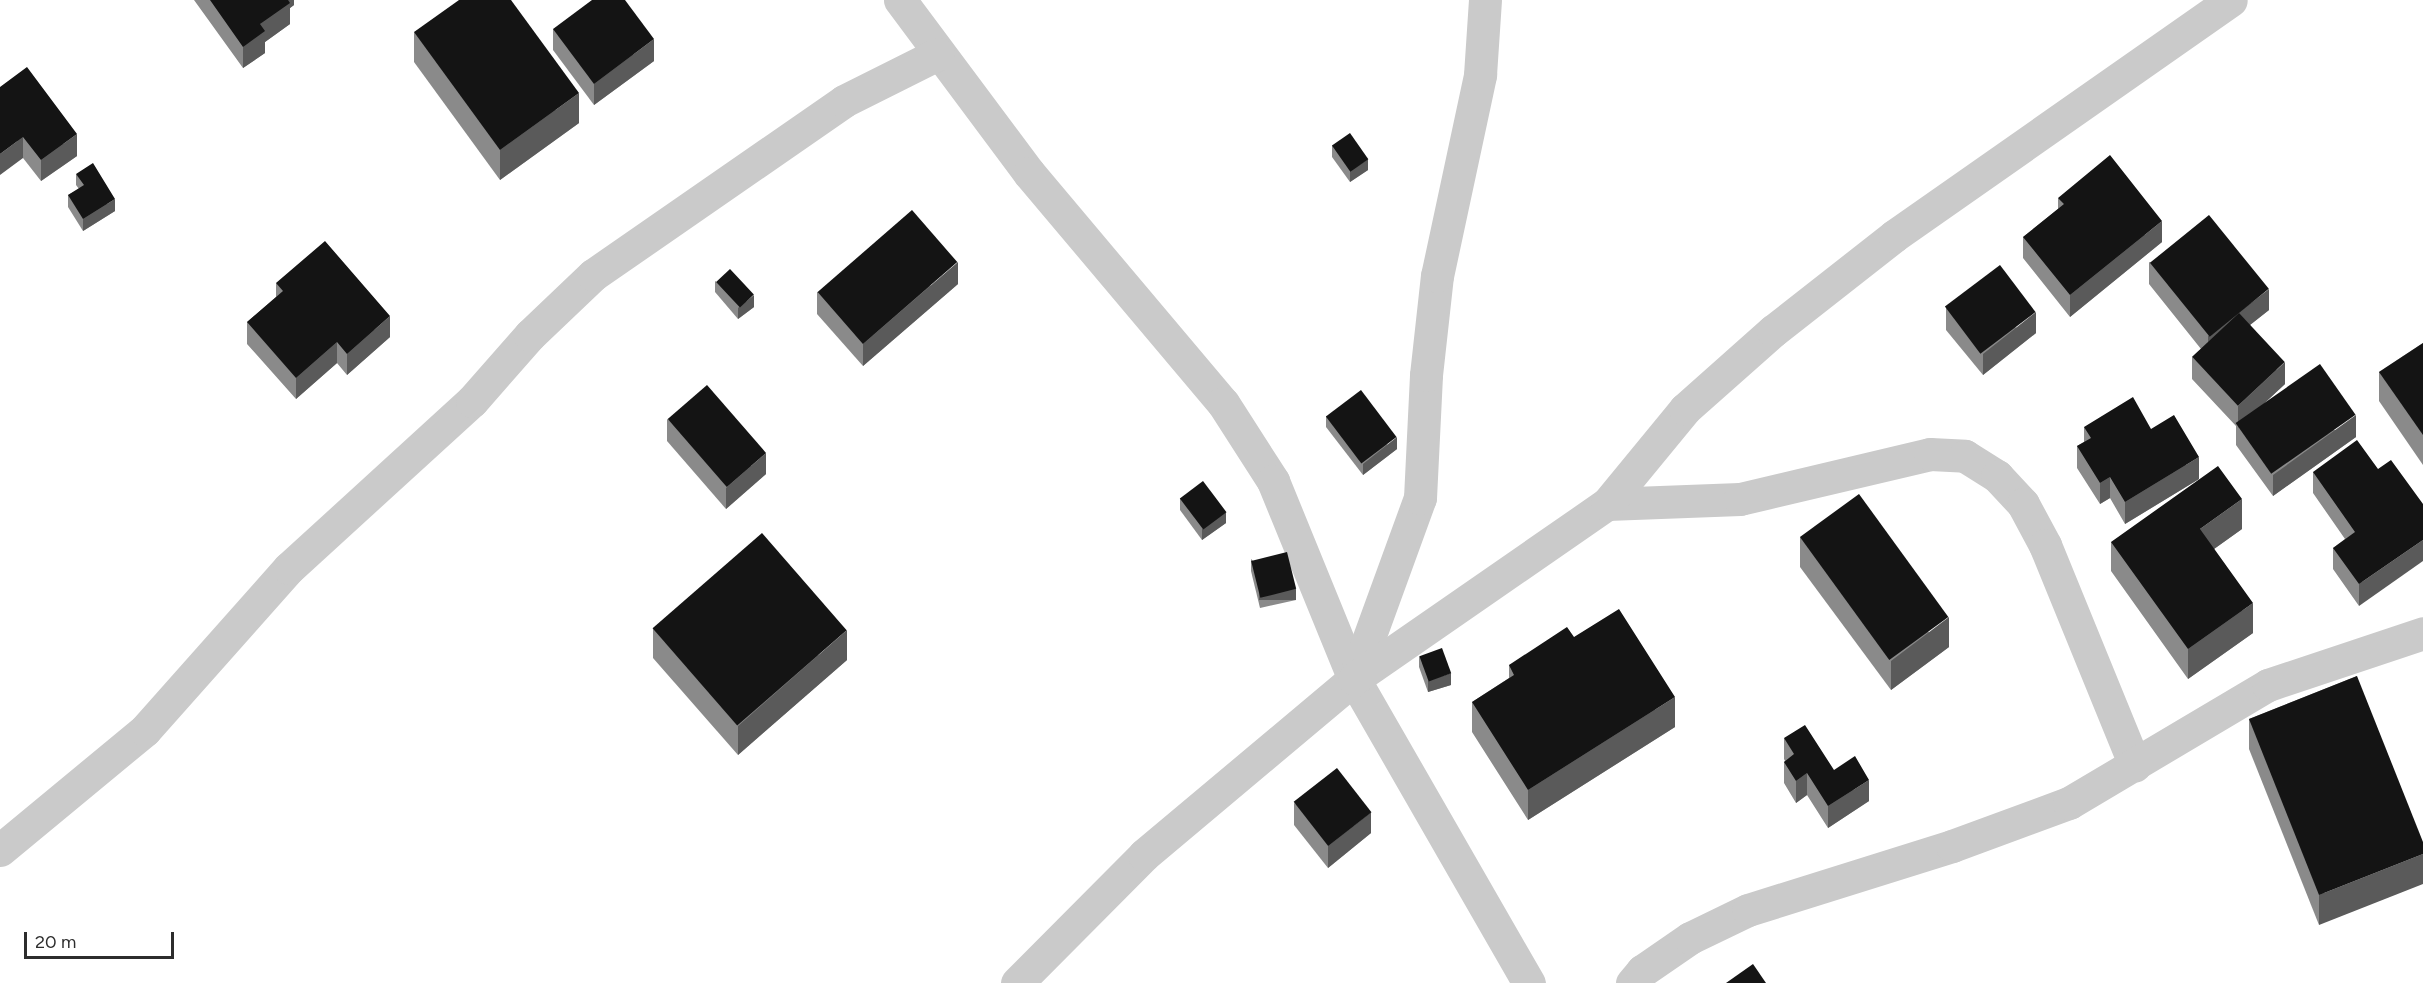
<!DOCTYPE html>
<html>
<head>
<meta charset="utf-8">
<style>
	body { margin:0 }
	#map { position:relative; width:2423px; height:983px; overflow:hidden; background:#fff; font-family:Figtree,sans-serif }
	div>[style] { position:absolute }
	.street>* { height:33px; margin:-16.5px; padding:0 16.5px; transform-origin:16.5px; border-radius:16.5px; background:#cacaca }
	.wall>* { inset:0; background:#8a8a8a }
	.shaded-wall>* { inset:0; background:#5a5a5a; transform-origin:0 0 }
	.building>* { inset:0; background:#141414; transform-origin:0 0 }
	span { translate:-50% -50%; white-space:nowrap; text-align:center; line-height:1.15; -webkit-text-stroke:6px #fff; paint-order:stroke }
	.scale { position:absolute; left:24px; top:932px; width:150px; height:27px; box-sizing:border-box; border:3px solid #2d2d2d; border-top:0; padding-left:8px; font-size:18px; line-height:21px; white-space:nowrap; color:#2d2d2d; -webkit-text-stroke:4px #fff; paint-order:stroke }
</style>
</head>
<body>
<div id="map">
	<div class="street">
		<i style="left:900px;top:0;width:216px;rotate:53.3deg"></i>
		<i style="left:1029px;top:173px;width:301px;rotate:49.9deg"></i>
		<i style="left:1223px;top:403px;width:93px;rotate:57.3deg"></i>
		<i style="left:1273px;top:481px;width:214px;rotate:67.8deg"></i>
		<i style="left:1354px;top:679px;width:351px;rotate:60.1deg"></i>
		<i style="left:1607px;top:504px;width:133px;rotate:-2.2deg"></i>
		<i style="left:1740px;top:499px;width:195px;rotate:-13.3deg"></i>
		<i style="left:1930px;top:454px;width:35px;rotate:3deg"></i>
		<i style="left:1965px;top:456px;width:38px;rotate:32deg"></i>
		<i style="left:1997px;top:476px;width:38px;rotate:47deg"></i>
		<i style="left:2023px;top:504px;width:47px;rotate:61.8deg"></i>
		<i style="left:2045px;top:545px;width:238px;rotate:67.8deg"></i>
		<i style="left:1354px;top:679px;width:193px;rotate:-70deg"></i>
		<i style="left:1420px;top:498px;width:123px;rotate:-87.2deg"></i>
		<i style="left:1426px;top:375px;width:100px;rotate:-83.7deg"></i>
		<i style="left:1437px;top:276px;width:206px;rotate:-77.9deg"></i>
		<i style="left:1480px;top:75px;width:75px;rotate:-86.2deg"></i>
		<i style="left:0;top:850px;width:188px;rotate:-39.6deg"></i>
		<i style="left:145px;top:730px;width:217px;rotate:-48.4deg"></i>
		<i style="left:289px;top:568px;width:248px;rotate:-42.4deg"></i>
		<i style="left:472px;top:401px;width:88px;rotate:-48.7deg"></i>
		<i style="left:530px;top:335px;width:87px;rotate:-43.6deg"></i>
		<i style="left:593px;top:275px;width:305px;rotate:-34.7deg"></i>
		<i style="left:844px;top:101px;width:105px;rotate:-26.6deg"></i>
		<i style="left:1017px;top:983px;width:180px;rotate:-45.2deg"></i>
		<i style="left:1144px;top:855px;width:274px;rotate:-40deg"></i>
		<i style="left:1354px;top:679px;width:308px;rotate:-34.7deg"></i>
		<i style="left:1607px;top:504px;width:123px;rotate:-50.6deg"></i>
		<i style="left:1685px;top:409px;width:118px;rotate:-41.6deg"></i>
		<i style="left:1773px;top:331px;width:154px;rotate:-38.1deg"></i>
		<i style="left:1894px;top:236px;width:411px;rotate:-35deg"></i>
		<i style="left:1632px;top:983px;width:16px;rotate:-50deg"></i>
		<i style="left:1642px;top:971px;width:58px;rotate:-34.5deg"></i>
		<i style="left:1690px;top:938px;width:64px;rotate:-25.8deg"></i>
		<i style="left:1748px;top:910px;width:214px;rotate:-17.4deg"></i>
		<i style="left:1952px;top:846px;width:125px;rotate:-20.2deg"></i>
		<i style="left:2069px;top:803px;width:231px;rotate:-30.7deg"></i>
		<i style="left:2268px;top:685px;width:163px;rotate:-18.5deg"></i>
	</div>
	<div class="wall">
		<i style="clip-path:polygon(194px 0,294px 0,294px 5px,290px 8px,290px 24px,265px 42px,265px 53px,243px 68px)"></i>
		<i style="clip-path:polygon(553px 29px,654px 61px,594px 105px,553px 50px)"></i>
		<i style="clip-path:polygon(414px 32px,579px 123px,500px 180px,414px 62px)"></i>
		<i style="clip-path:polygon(0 87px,77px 156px,41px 181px,23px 158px)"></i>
		<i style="clip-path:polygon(1332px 145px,1368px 170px,1350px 182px,1332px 157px)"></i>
		<i style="clip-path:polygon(76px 174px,115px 211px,83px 231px,68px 207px,68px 195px,79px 189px,76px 185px)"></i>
		<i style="clip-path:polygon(2058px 198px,2162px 242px,2070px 317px,2023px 258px,2023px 237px,2058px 209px)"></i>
		<i style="clip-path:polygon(2149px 262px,2269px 310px,2250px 325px,2285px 384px,2261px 406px,2356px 437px,2273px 496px,2236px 445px,2236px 426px,2192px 379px,2192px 357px,2201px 349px,2149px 284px)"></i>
		<i style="clip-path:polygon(715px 281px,754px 307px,738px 319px,715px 292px)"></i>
		<i style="clip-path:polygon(276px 283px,390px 337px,347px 375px,337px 363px,296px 399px,247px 344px,247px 322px,276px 297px)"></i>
		<i style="clip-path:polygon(958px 284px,863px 366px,817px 314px,817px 292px)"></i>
		<i style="clip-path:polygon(1946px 308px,2036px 333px,1983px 375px,1946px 330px)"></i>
		<i style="clip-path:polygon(2423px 343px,2423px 465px,2379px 401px,2379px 372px)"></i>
		<i style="clip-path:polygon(1326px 416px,1397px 449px,1363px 475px,1326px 427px)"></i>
		<i style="clip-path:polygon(667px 419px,766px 474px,726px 509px,667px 441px)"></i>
		<i style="clip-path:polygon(2084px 427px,2151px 429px,2199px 479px,2125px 524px,2110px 498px,2100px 504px,2077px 468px,2077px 446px,2084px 442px)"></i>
		<i style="clip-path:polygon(2378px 469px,2359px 606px,2333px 569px,2333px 548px,2345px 539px,2313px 493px,2313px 472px)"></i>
		<i style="clip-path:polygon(1180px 498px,1226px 523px,1202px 540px,1180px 510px)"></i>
		<i style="clip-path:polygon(2242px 529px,2214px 549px,2253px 633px,2188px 679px,2111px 571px,2111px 542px)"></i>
		<i style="clip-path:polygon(1800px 537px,1949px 647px,1891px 690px,1800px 567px)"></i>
		<i style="clip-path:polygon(1251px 559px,1296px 600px,1260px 608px,1251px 571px)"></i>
		<i style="clip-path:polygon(653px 628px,847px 660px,738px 755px,653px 658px)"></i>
		<i style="clip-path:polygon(1574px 637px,1675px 727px,1528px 820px,1472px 732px,1472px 702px,1509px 678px,1509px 665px)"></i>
		<i style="clip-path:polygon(1419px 656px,1451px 685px,1428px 692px,1419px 667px)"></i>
		<i style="clip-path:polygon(2357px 676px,2319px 925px,2249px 749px,2249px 719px)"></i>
		<i style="clip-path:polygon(1784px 738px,1869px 801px,1828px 828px,1807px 795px,1796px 803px,1784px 783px,1784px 762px,1785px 761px,1784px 759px)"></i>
		<i style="clip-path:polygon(1294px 803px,1371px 833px,1328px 868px,1294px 825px)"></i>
	</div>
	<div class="shaded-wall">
		<i style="clip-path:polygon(282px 0,294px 0,294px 5px,290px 8px,290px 24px,265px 42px,265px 53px,243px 68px,243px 47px,260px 24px)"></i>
		<i style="clip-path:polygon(654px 39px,654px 61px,594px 105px,594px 84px)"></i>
		<i style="clip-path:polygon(579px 93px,579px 123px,500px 180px,500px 150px)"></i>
		<i style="clip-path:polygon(77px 134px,77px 156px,41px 181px,41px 160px)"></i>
		<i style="clip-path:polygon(23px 137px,23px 158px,0 175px,0 154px)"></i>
		<i style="clip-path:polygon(1368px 159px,1368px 170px,1350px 182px,1350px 171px)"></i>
		<i style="clip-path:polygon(115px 199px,115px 211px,83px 231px,83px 219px)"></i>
		<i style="clip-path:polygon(2162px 221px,2162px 242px,2070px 317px,2070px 295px)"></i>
		<i style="clip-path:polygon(958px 262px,958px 284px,863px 366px,863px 344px)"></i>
		<i style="clip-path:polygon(2269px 289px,2269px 310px,2208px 358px,2208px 336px)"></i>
		<i style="clip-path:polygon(754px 295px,754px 307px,738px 319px,738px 308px)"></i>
		<i style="clip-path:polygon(2036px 312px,2036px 333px,1983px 375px,1983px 354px)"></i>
		<i style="clip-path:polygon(390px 316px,390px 337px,347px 375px,347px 354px)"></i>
		<i style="clip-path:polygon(337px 342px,337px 363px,296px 399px,296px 378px)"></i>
		<i style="clip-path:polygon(2285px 362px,2285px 384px,2238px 428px,2238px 406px)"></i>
		<i style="clip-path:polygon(2356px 415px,2356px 437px,2273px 496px,2273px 475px)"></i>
		<i style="clip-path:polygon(1397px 437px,1397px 449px,1363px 475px,1363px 464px)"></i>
		<i style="clip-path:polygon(766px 453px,766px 474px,726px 509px,726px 488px)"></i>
		<i style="clip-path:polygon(2199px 457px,2199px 479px,2125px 524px,2125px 502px)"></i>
		<i style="clip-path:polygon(2110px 477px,2110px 498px,2100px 504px,2100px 483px)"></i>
		<i style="clip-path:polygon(2242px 499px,2242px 529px,2200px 559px,2200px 529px)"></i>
		<i style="clip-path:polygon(1226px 512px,1226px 523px,1202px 540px,1202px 529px)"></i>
		<i style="clip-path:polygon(2423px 540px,2423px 561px,2359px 606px,2359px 584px)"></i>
		<i style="left:1296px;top:589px;width:11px;height:37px;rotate:90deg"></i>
		<i style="clip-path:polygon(2253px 603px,2253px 633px,2188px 679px,2188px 649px)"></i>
		<i style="clip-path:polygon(1949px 617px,1949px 647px,1891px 690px,1891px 661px)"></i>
		<i style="clip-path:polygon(847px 630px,847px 660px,738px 755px,738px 726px)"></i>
		<i style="clip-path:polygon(1451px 673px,1451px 685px,1428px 692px,1428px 681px)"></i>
		<i style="clip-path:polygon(1675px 697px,1675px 727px,1528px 820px,1528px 790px)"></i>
		<i style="clip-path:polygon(1807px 773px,1807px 795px,1796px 803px,1796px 781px)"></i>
		<i style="clip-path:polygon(1869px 780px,1869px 801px,1828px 828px,1828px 806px)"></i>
		<i style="clip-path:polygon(1371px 812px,1371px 833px,1328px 868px,1328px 846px)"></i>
		<i style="clip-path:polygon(2423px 854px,2423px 884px,2319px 925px,2319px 895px)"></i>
	</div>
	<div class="building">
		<i style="clip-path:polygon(210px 0,288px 0,290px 3px,260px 24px,265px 31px,243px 47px)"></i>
		<i style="clip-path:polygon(459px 0,511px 0,579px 93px,500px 150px,414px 32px)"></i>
		<i style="clip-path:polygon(592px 0,625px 0,654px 39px,594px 84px,553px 29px)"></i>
		<i style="clip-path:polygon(27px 67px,77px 134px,41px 160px,23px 137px,0 154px,0 87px)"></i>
		<i style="left:1350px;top:133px;width:32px;height:22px;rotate:55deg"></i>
		<i style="clip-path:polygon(2110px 155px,2162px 221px,2070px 295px,2023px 237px,2064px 204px,2058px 198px)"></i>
		<i style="clip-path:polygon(93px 163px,115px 199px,83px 219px,68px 195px,84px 185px,76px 174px)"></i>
		<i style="left:912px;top:210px;width:69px;height:125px;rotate:49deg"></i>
		<i style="left:2209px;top:215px;width:95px;height:76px;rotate:51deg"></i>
		<i style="clip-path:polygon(325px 241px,390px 316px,347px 354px,337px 342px,296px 378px,247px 322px,283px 291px,276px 283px)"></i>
		<i style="left:2000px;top:265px;width:59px;height:69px;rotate:53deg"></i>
		<i style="left:730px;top:269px;width:35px;height:19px;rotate:47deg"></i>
		<i style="left:2239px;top:313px;width:67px;height:64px;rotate:47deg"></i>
		<i style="clip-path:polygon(2423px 343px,2423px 435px,2379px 372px)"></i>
		<i style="left:2320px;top:364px;width:62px;height:103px;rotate:55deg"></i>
		<i style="left:707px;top:385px;width:90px;height:52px;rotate:49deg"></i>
		<i style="left:1361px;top:390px;width:59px;height:44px;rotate:53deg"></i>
		<i style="clip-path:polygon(2133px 397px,2151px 429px,2174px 415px,2199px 457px,2125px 502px,2110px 477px,2100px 483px,2077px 446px,2091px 438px,2084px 427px)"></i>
		<i style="clip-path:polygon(2357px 440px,2378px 469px,2391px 460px,2423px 504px,2423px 540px,2359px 584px,2333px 548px,2355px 532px,2313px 472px)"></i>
		<i style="clip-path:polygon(2218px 466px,2242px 499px,2200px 529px,2253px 603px,2188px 649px,2111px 542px)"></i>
		<i style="left:1203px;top:481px;width:39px;height:29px;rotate:53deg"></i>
		<i style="left:1859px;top:494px;width:152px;height:73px;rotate:54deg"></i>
		<i style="left:762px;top:533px;width:129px;height:145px;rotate:49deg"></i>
		<i style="left:1287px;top:552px;width:38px;height:37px;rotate:76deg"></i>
		<i style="clip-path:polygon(1619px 609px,1675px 697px,1528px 790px,1472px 702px,1514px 675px,1509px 665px,1567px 627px,1574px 637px)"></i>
		<i style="left:1442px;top:648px;width:27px;height:24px;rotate:70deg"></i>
		<i style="clip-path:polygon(2357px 676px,2423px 842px,2423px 854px,2319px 895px,2249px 719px)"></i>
		<i style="clip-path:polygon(1805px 725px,1834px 770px,1855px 756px,1869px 780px,1828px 806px,1807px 773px,1796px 781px,1784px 762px,1794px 754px,1784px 738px)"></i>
		<i style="left:1337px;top:768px;width:56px;height:55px;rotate:52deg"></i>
		<i style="clip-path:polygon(1753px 964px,1766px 983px,1726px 983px)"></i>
	</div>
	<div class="scale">20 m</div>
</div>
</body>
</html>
